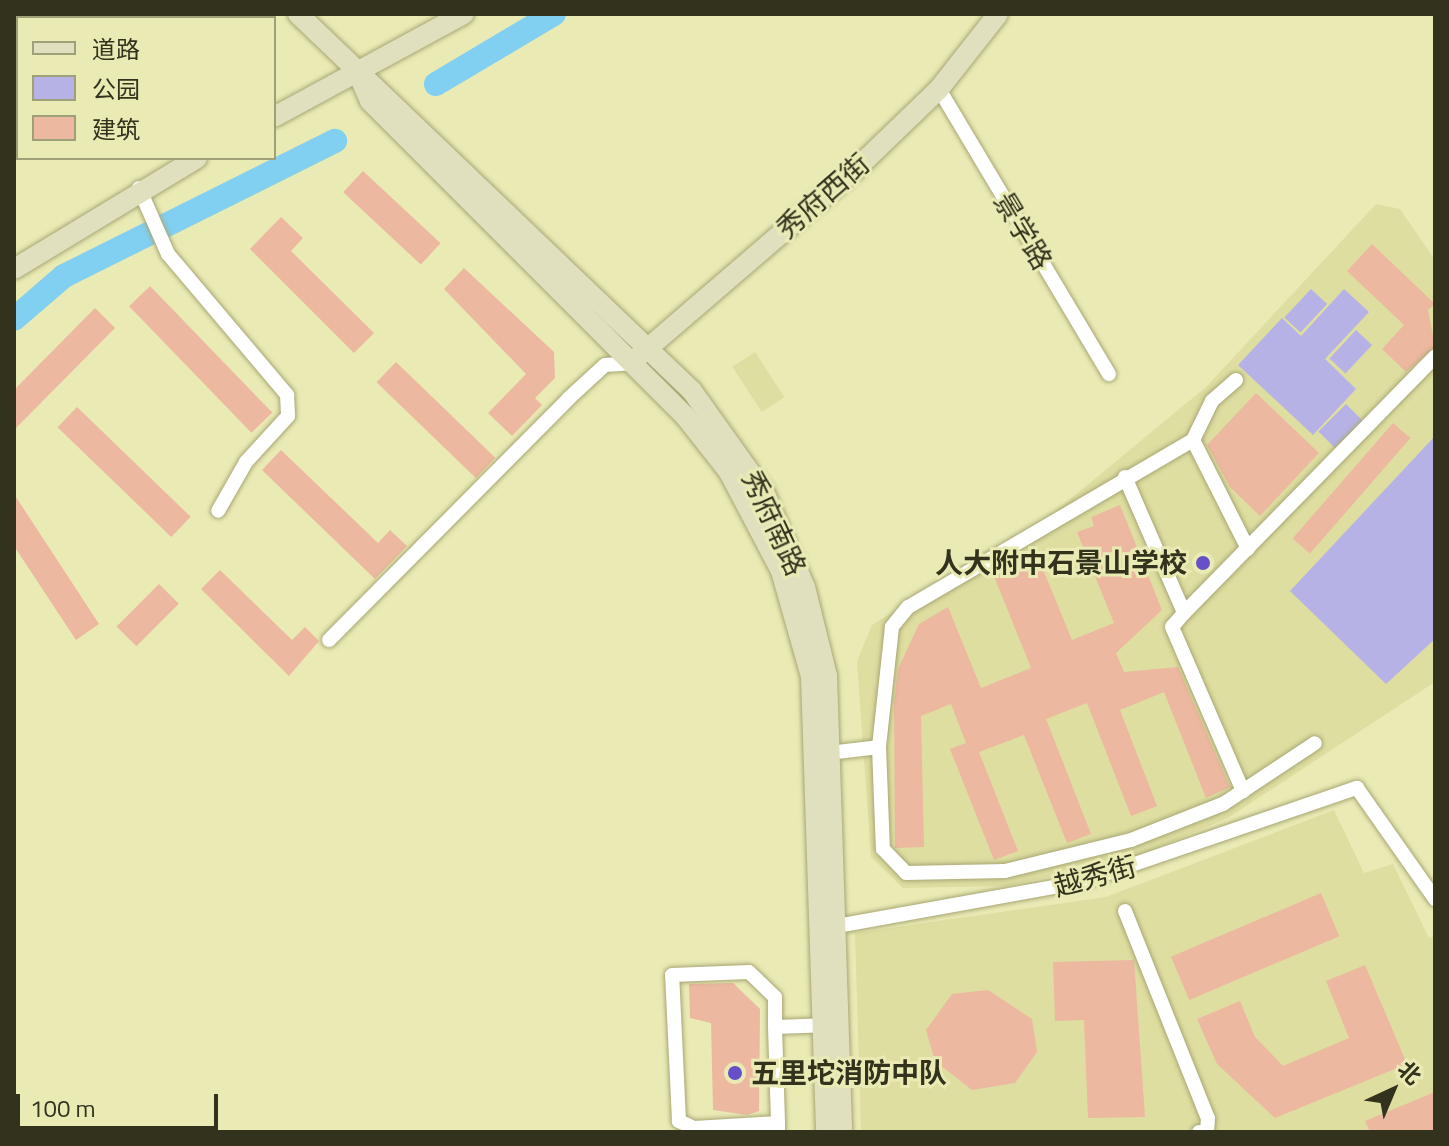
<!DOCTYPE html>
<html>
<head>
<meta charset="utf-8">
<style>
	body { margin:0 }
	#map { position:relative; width:1449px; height:1146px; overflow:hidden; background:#eaeab5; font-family:"Titillium Web","Noto Sans SC",sans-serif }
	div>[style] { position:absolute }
	.built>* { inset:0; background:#dedea1; transform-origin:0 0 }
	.green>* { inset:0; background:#b6b2e6; transform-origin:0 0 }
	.river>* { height:24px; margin:-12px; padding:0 12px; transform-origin:12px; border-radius:12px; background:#81cff1 }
	.building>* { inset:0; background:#ecb89f; transform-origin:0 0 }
	.roads { filter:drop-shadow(0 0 2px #a8a775) drop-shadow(0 0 2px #a8a775) }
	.street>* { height:14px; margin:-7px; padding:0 7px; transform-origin:7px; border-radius:7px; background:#fff }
	.secondary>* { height:20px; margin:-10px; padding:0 10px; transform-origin:10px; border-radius:10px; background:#e1e0be }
	.dots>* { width:22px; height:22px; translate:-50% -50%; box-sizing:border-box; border:4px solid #eaeab5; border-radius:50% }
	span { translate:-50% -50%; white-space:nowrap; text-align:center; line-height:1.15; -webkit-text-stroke:6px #eaeab5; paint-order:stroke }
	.street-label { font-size:28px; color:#32321d }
	.poi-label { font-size:28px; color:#32321d; font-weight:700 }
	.right { translate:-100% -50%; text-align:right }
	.left { translate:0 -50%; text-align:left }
	.frame { position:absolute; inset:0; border:16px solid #32321d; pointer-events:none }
	.legend { position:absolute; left:16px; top:16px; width:260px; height:144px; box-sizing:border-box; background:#eaeab5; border:2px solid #a0a078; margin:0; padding:10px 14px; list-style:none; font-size:24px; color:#32321d }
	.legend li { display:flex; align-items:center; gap:16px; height:40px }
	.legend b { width:40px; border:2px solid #a0a078 }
	.north { position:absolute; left:1353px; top:1050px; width:80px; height:80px; -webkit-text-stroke:6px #eaeab5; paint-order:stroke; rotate:44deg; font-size:22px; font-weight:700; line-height:32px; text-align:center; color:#32321d }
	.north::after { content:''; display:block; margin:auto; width:28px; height:36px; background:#32321d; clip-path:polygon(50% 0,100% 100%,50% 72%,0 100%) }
	.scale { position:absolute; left:16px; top:1094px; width:202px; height:36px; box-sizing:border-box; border:4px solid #32321d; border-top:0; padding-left:10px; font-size:24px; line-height:28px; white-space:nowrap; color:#32321d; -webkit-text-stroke:6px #eaeab5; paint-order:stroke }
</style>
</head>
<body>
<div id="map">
	<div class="built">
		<i style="clip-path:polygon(1376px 204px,1400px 209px,1435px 260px,1435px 682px,1228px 818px,1136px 857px,1007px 886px,903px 888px,871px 857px,857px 661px,872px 625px,1051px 515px,1206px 387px)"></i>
		<i style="left:755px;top:352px;width:54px;height:27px;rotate:57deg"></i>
		<i style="clip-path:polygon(1334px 810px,1364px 873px,1393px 864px,1429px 938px,1435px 936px,1435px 1132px,861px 1132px,855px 933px,1106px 897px)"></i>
	</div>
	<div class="green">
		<i style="left:1311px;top:289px;width:22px;height:39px;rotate:43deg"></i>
		<i style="clip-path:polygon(1344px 289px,1369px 312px,1325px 359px,1356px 389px,1313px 435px,1238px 365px,1282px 318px,1301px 336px)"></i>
		<i style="left:1356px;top:330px;width:22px;height:39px;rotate:43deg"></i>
		<i style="left:1346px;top:404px;width:23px;height:39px;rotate:45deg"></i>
		<i style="clip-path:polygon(1435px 436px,1435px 639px,1386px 684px,1290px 591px)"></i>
	</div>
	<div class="river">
		<i style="left:436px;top:84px;width:137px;rotate:-30.7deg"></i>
		<i style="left:14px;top:319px;width:66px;rotate:-40.7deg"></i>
		<i style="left:64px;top:276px;width:303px;rotate:-26.5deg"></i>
	</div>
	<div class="building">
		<i style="left:363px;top:171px;width:106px;height:29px;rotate:43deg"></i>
		<i style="clip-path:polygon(281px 217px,303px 238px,291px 251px,374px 333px,354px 353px,250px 249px)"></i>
		<i style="clip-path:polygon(1372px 244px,1435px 304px,1428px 310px,1435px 347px,1406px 372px,1382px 349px,1404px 325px,1347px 271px)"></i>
		<i style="clip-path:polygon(464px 268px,554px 352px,555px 378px,535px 398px,542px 405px,512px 436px,488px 413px,526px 374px,444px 289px)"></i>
		<i style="left:150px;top:286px;width:176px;height:29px;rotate:46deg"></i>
		<i style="clip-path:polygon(95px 308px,115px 328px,14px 430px,14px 390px)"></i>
		<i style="left:396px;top:362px;width:138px;height:28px;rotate:44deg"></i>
		<i style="clip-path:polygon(1256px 393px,1319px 453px,1260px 516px,1230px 487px,1207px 445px)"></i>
		<i style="left:77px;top:407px;width:158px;height:28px;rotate:44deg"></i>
		<i style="left:1393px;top:423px;width:23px;height:153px;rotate:41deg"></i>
		<i style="clip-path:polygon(281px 450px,378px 543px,390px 530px,407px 546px,375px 579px,262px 470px)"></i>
		<i style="clip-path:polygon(14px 494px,99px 624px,76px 640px,14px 546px)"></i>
		<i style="clip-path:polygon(1120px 505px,1162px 610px,1116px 653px,1124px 672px,1178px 667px,1230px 787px,1206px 798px,1164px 692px,1120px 710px,1157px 806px,1131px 816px,1087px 703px,1046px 719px,1091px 834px,1067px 843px,1024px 735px,979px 752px,1018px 851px,994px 860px,950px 749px,966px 743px,951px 704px,921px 716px,924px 847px,895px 848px,894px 703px,898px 669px,919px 624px,948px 607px,981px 688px,1031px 668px,994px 576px,1010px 570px,1006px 562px,1035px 550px,1072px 640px,1114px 623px,1077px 532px,1094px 526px,1091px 517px)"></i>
		<i style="clip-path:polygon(220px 570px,292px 640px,305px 627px,319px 641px,289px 676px,201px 589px)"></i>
		<i style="left:159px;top:584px;width:28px;height:60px;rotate:45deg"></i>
		<i style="left:1321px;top:893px;width:47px;height:163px;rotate:67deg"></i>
		<i style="clip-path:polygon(1134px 960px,1145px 1117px,1088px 1118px,1084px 1020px,1055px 1021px,1053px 962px)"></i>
		<i style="clip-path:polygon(1365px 965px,1407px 1064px,1275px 1118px,1217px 1064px,1197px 1019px,1240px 1001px,1255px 1037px,1283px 1066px,1349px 1038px,1326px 981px)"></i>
		<i style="clip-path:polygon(733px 983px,760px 1009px,759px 1111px,747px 1115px,713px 1110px,711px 1023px,690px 1018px,689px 984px)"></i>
		<i style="clip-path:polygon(988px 990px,1032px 1019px,1037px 1052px,1015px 1083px,972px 1090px,935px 1061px,926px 1030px,952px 994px)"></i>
		<i style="clip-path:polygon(1435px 1092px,1435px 1132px,1370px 1132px,1365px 1121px)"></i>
	</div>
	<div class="roads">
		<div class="street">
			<i style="left:939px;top:89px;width:332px;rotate:59.2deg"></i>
			<i style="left:139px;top:188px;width:72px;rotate:66.3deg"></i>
			<i style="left:168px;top:254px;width:185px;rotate:49.8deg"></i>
			<i style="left:287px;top:395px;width:21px;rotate:87deg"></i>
			<i style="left:288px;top:416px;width:62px;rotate:132.4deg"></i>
			<i style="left:246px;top:462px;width:56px;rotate:119.7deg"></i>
			<i style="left:1236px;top:380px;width:32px;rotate:139deg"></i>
			<i style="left:1212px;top:401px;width:43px;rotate:116deg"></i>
			<i style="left:1193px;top:440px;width:330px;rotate:149.6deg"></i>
			<i style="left:908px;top:607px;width:26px;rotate:129deg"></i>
			<i style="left:892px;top:627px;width:121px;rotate:96.2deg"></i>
			<i style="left:879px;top:747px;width:102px;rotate:87.8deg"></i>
			<i style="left:883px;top:849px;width:33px;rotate:46deg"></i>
			<i style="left:906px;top:873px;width:99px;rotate:-1.2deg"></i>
			<i style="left:1005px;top:871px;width:130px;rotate:-13.8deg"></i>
			<i style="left:1131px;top:840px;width:99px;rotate:-21.4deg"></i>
			<i style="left:1223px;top:804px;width:110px;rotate:-33.5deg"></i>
			<i style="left:1193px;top:440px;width:122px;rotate:63.2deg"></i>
			<i style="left:1125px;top:477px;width:148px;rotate:66.5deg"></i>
			<i style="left:1184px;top:613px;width:359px;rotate:-45.6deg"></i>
			<i style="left:1184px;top:613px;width:18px;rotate:131deg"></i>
			<i style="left:1172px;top:627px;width:179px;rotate:66.6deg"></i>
			<i style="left:329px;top:640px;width:339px;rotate:-45.2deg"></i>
			<i style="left:568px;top:399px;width:50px;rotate:-42.6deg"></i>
			<i style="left:605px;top:365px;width:26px;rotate:-4deg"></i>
			<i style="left:820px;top:754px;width:59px;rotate:-6.8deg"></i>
			<i style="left:1125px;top:911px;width:223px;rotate:68.2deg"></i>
			<i style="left:1208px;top:1118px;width:14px;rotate:94deg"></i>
			<i style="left:1207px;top:1132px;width:8px;rotate:180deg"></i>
			<i style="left:837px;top:926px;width:249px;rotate:-10.2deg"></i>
			<i style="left:1082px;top:882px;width:291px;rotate:-18.9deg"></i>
			<i style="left:1357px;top:788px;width:136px;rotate:54.9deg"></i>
			<i style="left:775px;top:1027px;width:56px;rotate:-2deg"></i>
			<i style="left:778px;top:1123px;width:84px;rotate:176.6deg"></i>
			<i style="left:694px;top:1128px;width:17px;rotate:-155deg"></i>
			<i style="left:679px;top:1121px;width:146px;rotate:-92.7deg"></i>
			<i style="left:672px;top:975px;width:77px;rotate:-2.2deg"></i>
			<i style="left:749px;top:972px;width:36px;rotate:44deg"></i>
			<i style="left:775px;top:997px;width:30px;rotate:90deg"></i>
			<i style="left:775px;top:1027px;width:96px;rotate:88.2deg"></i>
			<i style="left:778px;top:1123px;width:9px;rotate:90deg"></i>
		</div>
		<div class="secondary">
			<i style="left:298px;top:14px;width:545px;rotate:43.74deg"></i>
			<i style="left:692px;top:391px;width:124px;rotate:54.5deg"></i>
			<i style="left:764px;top:492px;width:103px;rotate:66.7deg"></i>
			<i style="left:805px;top:587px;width:92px;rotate:76.1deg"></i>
			<i style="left:827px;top:676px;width:456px;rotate:88.1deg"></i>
			<i style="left:359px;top:76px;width:27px;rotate:66deg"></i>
			<i style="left:370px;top:101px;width:445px;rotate:45deg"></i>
			<i style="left:685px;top:416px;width:71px;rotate:51.8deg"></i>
			<i style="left:729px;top:472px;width:112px;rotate:62.3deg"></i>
			<i style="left:781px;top:571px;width:109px;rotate:74.1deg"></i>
			<i style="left:811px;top:676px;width:456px;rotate:88.1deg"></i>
			<i style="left:274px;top:117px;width:216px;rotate:-28.5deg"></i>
			<i style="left:14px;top:269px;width:214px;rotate:-31.2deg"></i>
			<i style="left:640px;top:355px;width:285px;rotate:-40.7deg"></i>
			<i style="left:856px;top:169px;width:115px;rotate:-43.9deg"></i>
			<i style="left:939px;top:89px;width:95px;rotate:-51.8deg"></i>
		</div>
	</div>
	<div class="dots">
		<i style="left:1203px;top:563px;background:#674fc8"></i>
		<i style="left:735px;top:1073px;background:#674fc8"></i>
	</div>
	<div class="street-label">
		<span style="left:823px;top:196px;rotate:-41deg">秀府西街</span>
		<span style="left:1023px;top:231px;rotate:59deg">景学路</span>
		<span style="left:774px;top:523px;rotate:65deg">秀府南路</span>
		<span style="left:1095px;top:876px;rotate:-15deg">越秀街</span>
	</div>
	<div class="poi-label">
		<span class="right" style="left:1187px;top:563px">人大附中石景山学校</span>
		<span class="left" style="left:751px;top:1073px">五里坨消防中队</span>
	</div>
	<div class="frame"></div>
	<ul class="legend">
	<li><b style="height:10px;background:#e1e0be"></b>道路</li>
	<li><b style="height:22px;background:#b6b2e6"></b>公园</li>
	<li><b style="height:22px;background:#ecb89f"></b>建筑</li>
	</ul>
	<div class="north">北</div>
	<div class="scale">100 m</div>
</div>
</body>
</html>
